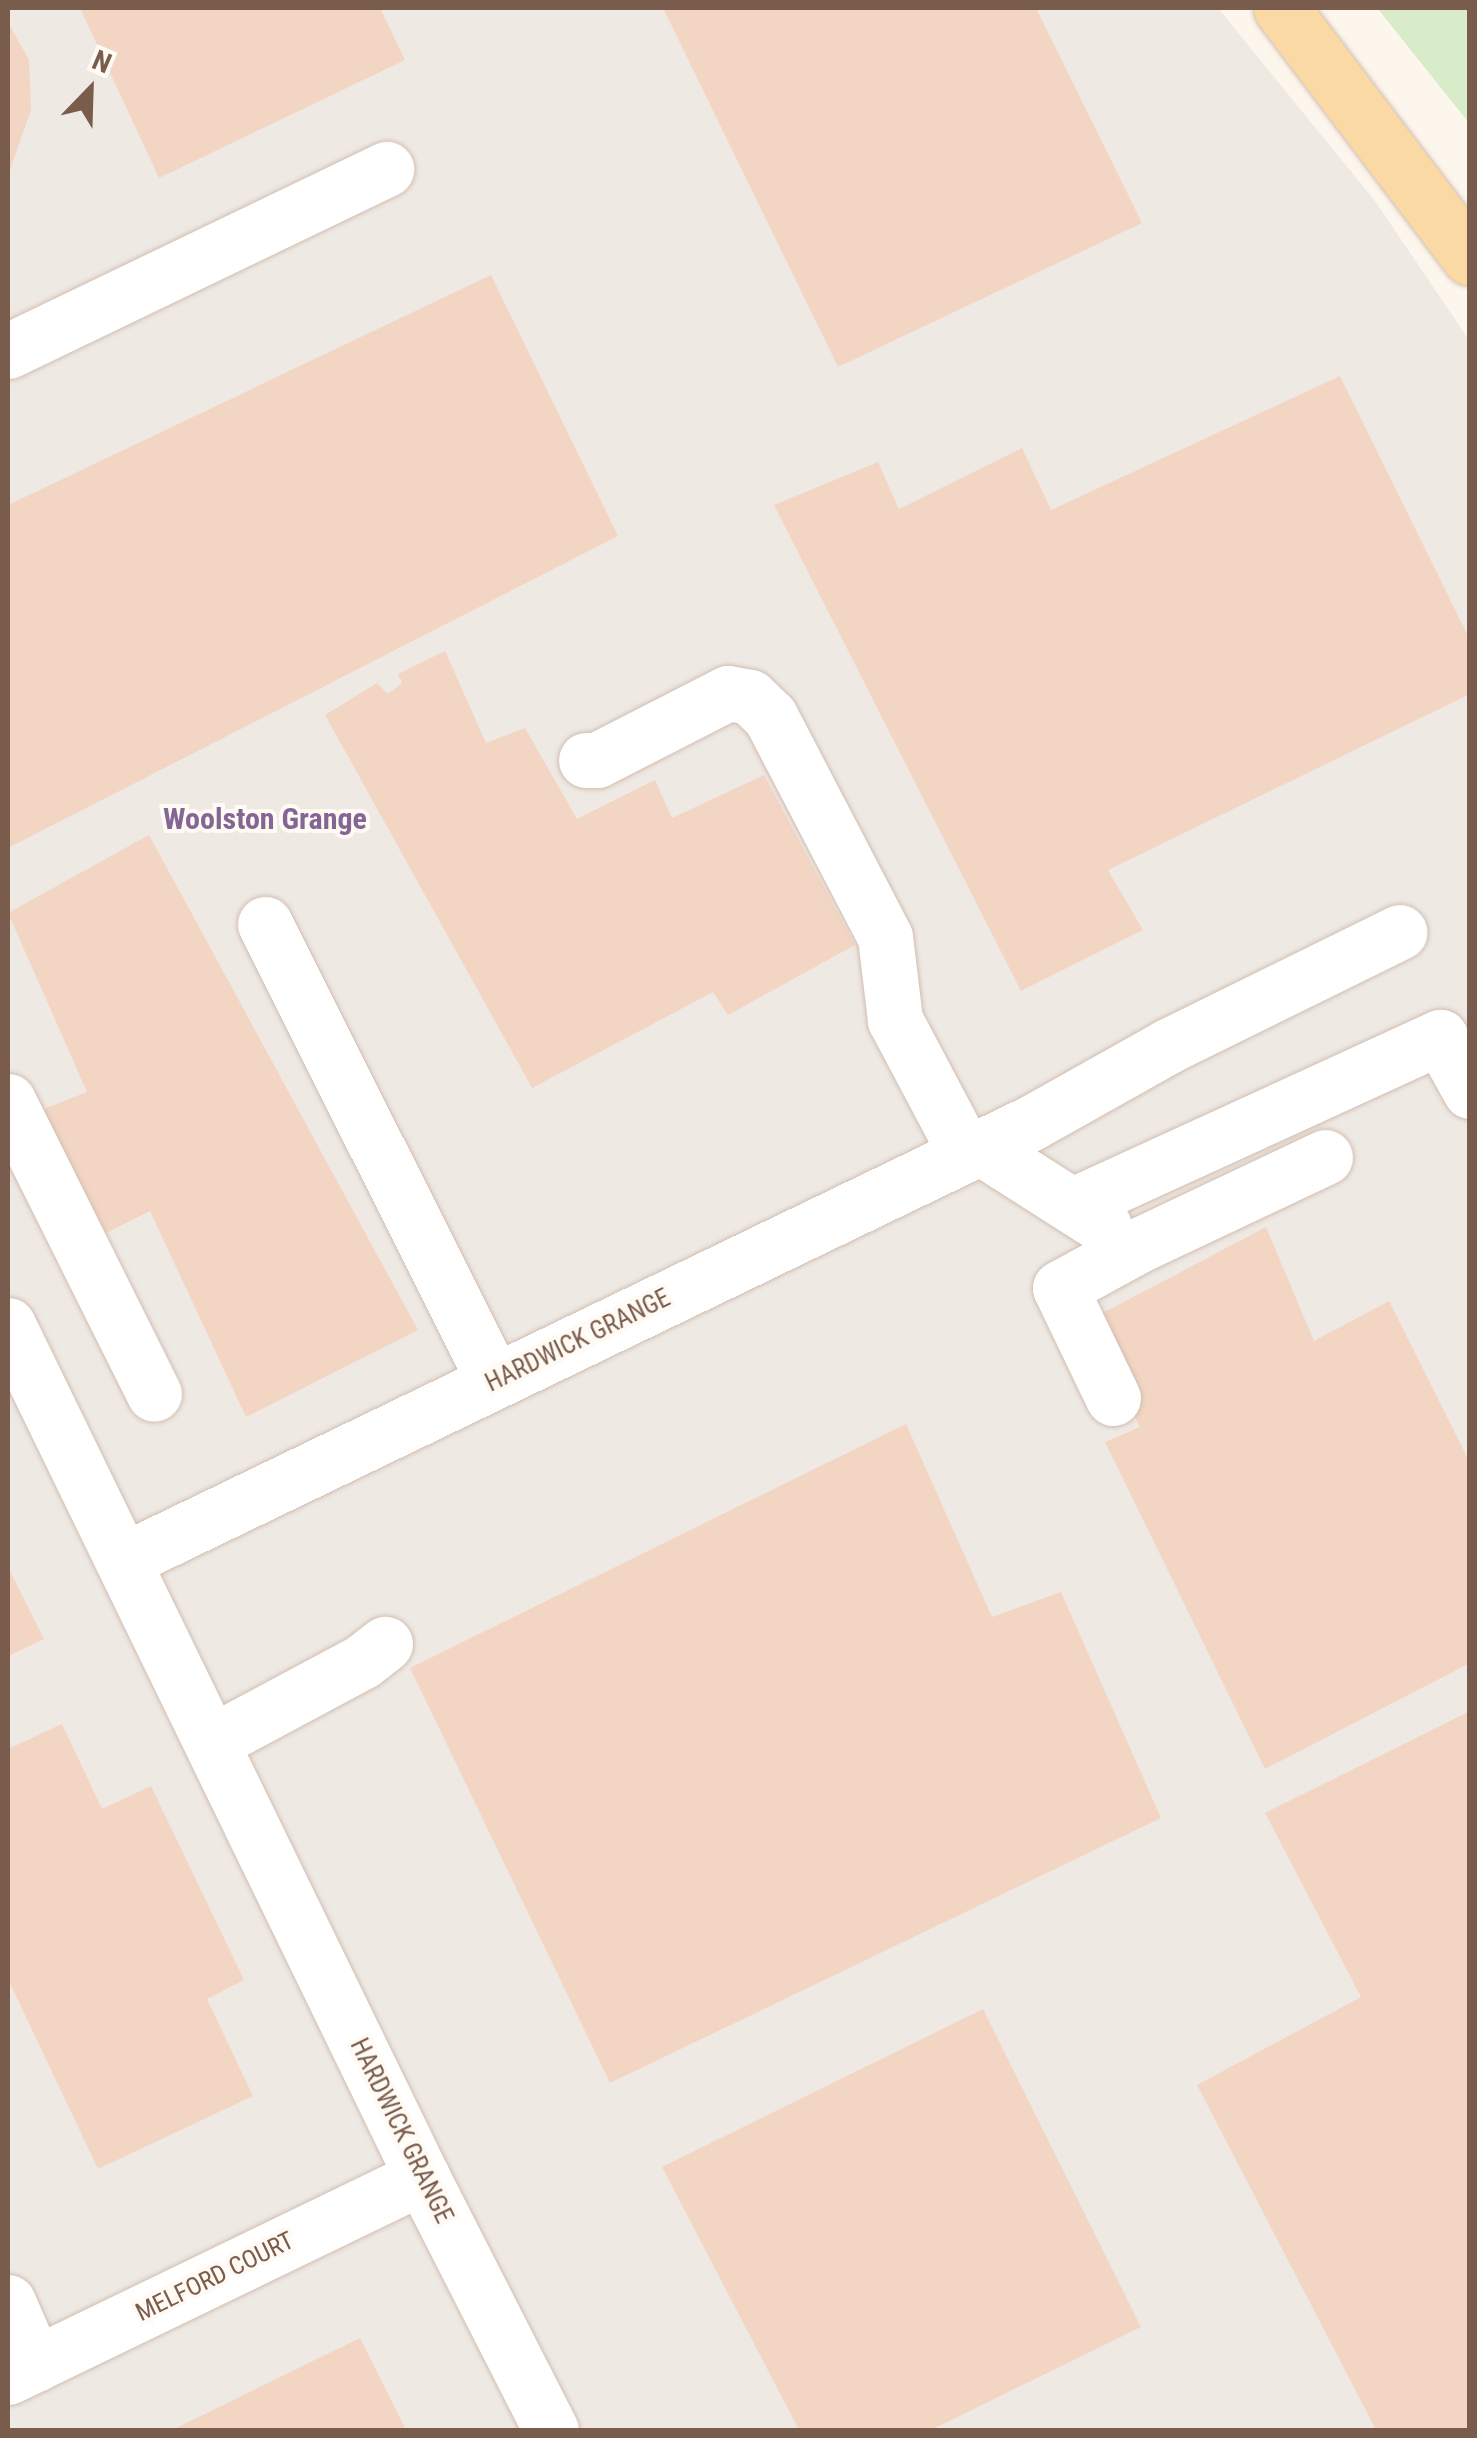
<!DOCTYPE html>
<html>
<head>
<meta charset="utf-8">
<style>
	body { margin:0 }
	#map { position:relative; width:1477px; height:2438px; overflow:hidden; background:#fdf6ec; font-family:"Roboto Condensed",sans-serif }
	div>[style] { position:absolute }
	.industrial>* { inset:0; background:#efe9e4 }
	.green>* { inset:0; background:#d8ecc9 }
	.building>* { inset:0; background:#f3d5c3 }
	.roads { filter:drop-shadow(0 0 2px #d1beb0) drop-shadow(0 0 2px #d1beb0) }
	.minor>* { height:55px; margin:-27.5px; padding:0 27.5px; transform-origin:27.5px; border-radius:27.5px; background:#fff }
	.major>* { height:55px; margin:-27.5px; padding:0 27.5px; transform-origin:27.5px; border-radius:27.5px; background:#fbd9a5 }
	span { translate:-50% -50%; white-space:nowrap; text-align:center; line-height:1.15; -webkit-text-stroke:8px #fffaf3; paint-order:stroke }
	.street-label { font-size:25px; color:#7a5c4d }
	.quarter-label { font-size:30px; color:#846695; font-weight:700 }
	.frame { position:absolute; inset:0; border:10px solid #7a5c4d; pointer-events:none }
	.north { position:absolute; left:40px; top:40px; width:100px; height:100px; -webkit-text-stroke:8px #fffaf3; paint-order:stroke; rotate:23deg; font-size:28px; font-weight:700; line-height:40px; text-align:center; color:#7a5c4d }
	.north::after { content:''; display:block; margin:auto; width:35px; height:45px; background:#7a5c4d; clip-path:polygon(50% 0,100% 100%,50% 72%,0 100%) }
</style>
</head>
<body>
<div id="map">
	<div class="industrial">
		<i style="clip-path:polygon(8px 8px,1218px 8px,1375px 201px,1469px 340px,1469px 2430px,8px 2430px)"></i>
	</div>
	<div class="green">
		<i style="clip-path:polygon(1377px 8px,1469px 8px,1469px 123px,1378px 9px)"></i>
	</div>
	<div class="building">
		<i style="clip-path:polygon(80px 8px,380px 8px,405px 60px,159px 178px)"></i>
		<i style="clip-path:polygon(663px 8px,1036px 8px,1142px 223px,838px 367px)"></i>
		<i style="clip-path:polygon(8px 22px,29px 60px,31px 110px,8px 175px)"></i>
		<i style="clip-path:polygon(491px 275px,618px 536px,8px 848px,8px 505px)"></i>
		<i style="clip-path:polygon(1340px 376px,1470px 640px,1470px 694px,1108px 870px,1143px 930px,1021px 991px,774px 505px,878px 462px,899px 509px,1022px 448px,1051px 510px)"></i>
		<i style="clip-path:polygon(445px 651px,486px 743px,525px 728px,577px 819px,655px 780px,672px 818px,764px 775px,855px 945px,728px 1015px,713px 992px,532px 1088px,325px 715px,377px 683px,388px 694px,402px 683px,398px 674px)"></i>
		<i style="clip-path:polygon(149px 835px,418px 1330px,246px 1417px,150px 1211px,106px 1233px,44px 1109px,87px 1092px,8px 913px)"></i>
		<i style="clip-path:polygon(1266px 1227px,1314px 1341px,1389px 1301px,1470px 1463px,1470px 1663px,1265px 1769px,1105px 1442px,1140px 1427px,1084px 1323px)"></i>
		<i style="clip-path:polygon(906px 1424px,992px 1617px,1061px 1592px,1161px 1818px,610px 2083px,410px 1668px)"></i>
		<i style="clip-path:polygon(8px 1567px,44px 1639px,8px 1656px)"></i>
		<i style="clip-path:polygon(1470px 1711px,1470px 2430px,1376px 2430px,1197px 2085px,1361px 1997px,1265px 1813px)"></i>
		<i style="clip-path:polygon(62px 1724px,102px 1809px,151px 1786px,244px 1980px,207px 1999px,253px 2096px,98px 2169px,8px 1979px,8px 1749px)"></i>
		<i style="clip-path:polygon(983px 2009px,1141px 2327px,931px 2430px,799px 2430px,662px 2167px)"></i>
		<i style="clip-path:polygon(360px 2338px,406px 2430px,172px 2430px)"></i>
	</div>
	<div class="roads">
		<div class="minor">
			<i style="left:8px;top:351px;width:420px;rotate:-25.7deg"></i>
			<i style="left:586px;top:760px;width:11px"></i>
			<i style="left:597px;top:760px;width:147px;rotate:-27.1deg"></i>
			<i style="left:728px;top:693px;width:22px;rotate:10deg"></i>
			<i style="left:750px;top:697px;width:28px;rotate:44deg"></i>
			<i style="left:770px;top:716px;width:249px;rotate:62.5deg"></i>
			<i style="left:885px;top:937px;width:84px;rotate:83.1deg"></i>
			<i style="left:895px;top:1020px;width:152px;rotate:62.1deg"></i>
			<i style="left:265px;top:924px;width:511px;rotate:63.38deg"></i>
			<i style="left:8px;top:1101px;width:327px;rotate:63.5deg"></i>
			<i style="left:980px;top:1147px;width:147px;rotate:32.5deg"></i>
			<i style="left:1073px;top:1205px;width:404px;rotate:-24.6deg"></i>
			<i style="left:1440px;top:1037px;width:62px;rotate:60.9deg"></i>
			<i style="left:8px;top:1325px;width:947px;rotate:64.08deg"></i>
			<i style="left:422px;top:2177px;width:284px;rotate:63deg"></i>
			<i style="left:1113px;top:1398px;width:122px;rotate:-115.7deg"></i>
			<i style="left:1060px;top:1288px;width:88px;rotate:-28.6deg"></i>
			<i style="left:1137px;top:1246px;width:208px;rotate:-25.3deg"></i>
			<i style="left:124px;top:1560px;width:1007px;rotate:-25.73deg"></i>
			<i style="left:1031px;top:1123px;width:157px;rotate:-29.3deg"></i>
			<i style="left:1168px;top:1046px;width:258px;rotate:-26.2deg"></i>
			<i style="left:212px;top:1742px;width:171px;rotate:-28.2deg"></i>
			<i style="left:363px;top:1661px;width:28px;rotate:-38deg"></i>
			<i style="left:8px;top:2302px;width:68px;rotate:66.5deg"></i>
			<i style="left:8px;top:2377px;width:460px;rotate:-25.8deg"></i>
		</div>
		<div class="major">
			<i style="left:1281px;top:8px;width:313px;rotate:52.9deg"></i>
		</div>
	</div>
	<div class="street-label">
		<span style="left:578px;top:1341px;rotate:-26deg">HARDWICK GRANGE</span>
		<span style="left:401px;top:2131px;rotate:64deg">HARDWICK GRANGE</span>
		<span style="left:215px;top:2277px;rotate:-26deg">MELFORD COURT</span>
	</div>
	<div class="quarter-label">
		<span style="left:265px;top:819px">Woolston Grange</span>
	</div>
	<div class="frame"></div>
	<div class="north">N</div>
</div>
</body>
</html>
